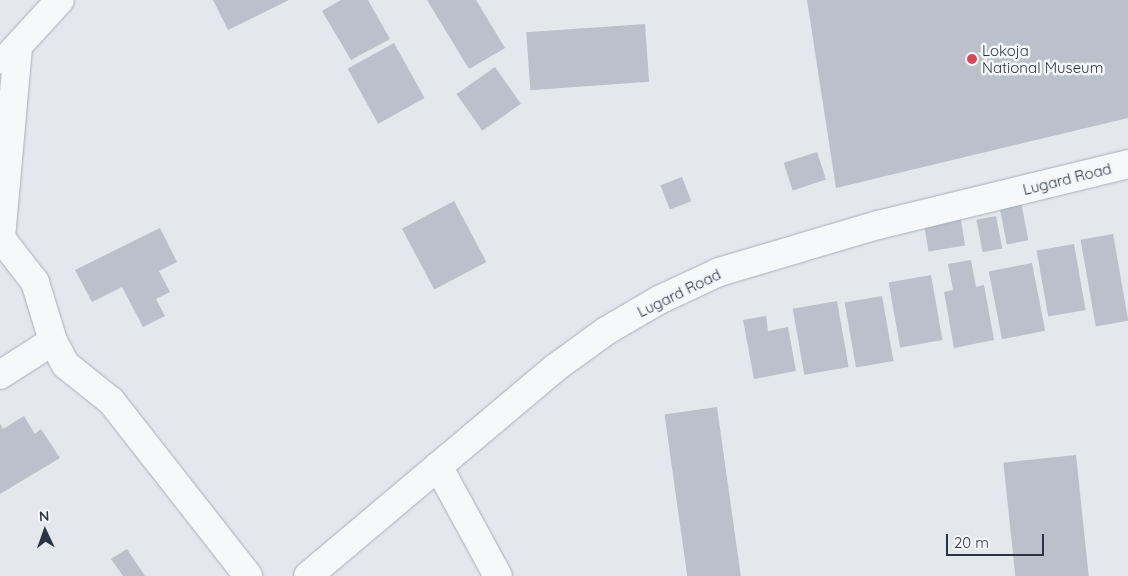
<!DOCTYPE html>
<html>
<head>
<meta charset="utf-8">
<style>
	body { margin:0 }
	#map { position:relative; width:1128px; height:576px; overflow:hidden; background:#e4e7ec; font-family:Quicksand,sans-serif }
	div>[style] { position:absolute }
	.building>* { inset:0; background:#bbc0ca; transform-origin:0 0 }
	.roads { filter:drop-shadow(0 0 1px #a9aeb7) drop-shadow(0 0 1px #a9aeb7) }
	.minor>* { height:28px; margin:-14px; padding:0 14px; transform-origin:14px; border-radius:14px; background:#f7f8fa }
	.dots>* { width:14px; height:14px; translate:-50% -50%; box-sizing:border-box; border:2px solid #f4f6f9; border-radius:50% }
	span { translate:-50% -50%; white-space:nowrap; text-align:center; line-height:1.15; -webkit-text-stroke:5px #f4f6f9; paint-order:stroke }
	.poi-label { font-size:15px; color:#2b3445 }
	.left { translate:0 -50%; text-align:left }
	.street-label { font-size:15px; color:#2b3445 }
	.north { position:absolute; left:20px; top:506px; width:50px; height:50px; -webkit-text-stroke:4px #f4f6f9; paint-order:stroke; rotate:357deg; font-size:14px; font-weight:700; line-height:20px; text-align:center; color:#2b3445 }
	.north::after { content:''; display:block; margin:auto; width:18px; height:22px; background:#2b3445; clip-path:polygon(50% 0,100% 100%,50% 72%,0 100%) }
	.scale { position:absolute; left:946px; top:534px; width:98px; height:22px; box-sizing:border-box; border:2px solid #2b3445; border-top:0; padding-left:6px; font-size:15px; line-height:18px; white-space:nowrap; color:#2b3445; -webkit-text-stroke:4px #f4f6f9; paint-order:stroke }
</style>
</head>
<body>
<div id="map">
	<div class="building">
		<i style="clip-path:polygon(213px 0,289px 0,228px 30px)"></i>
		<i style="clip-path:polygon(341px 0,368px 0,390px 39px,351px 60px,322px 11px)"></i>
		<i style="clip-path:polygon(427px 0,476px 0,505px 48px,469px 69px)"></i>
		<i style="clip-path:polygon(807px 0,1128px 0,1128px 118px,836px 188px)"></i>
		<i style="left:645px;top:24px;width:58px;height:119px;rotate:86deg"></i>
		<i style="left:394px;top:43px;width:63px;height:53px;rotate:61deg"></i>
		<i style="left:495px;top:67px;width:45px;height:47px;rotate:55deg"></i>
		<i style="left:817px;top:152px;width:29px;height:35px;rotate:72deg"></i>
		<i style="left:682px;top:177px;width:26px;height:23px;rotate:69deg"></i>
		<i style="left:1020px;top:197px;width:44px;height:22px;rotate:79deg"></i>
		<i style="left:454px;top:201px;width:69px;height:59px;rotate:62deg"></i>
		<i style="left:960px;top:214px;width:32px;height:37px;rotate:81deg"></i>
		<i style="left:996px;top:216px;width:33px;height:20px;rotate:79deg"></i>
		<i style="clip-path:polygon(160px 228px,177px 262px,159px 271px,170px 292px,156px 299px,165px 316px,143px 327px,122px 287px,92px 302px,75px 270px)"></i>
		<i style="left:1113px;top:234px;width:88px;height:33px;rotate:80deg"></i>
		<i style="left:1074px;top:244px;width:67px;height:38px;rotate:80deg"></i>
		<i style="clip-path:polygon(971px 260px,976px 287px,984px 285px,994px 340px,954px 348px,944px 292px,953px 290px,948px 264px)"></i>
		<i style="left:1032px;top:263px;width:69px;height:44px;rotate:79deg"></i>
		<i style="left:931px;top:275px;width:66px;height:43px;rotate:80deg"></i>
		<i style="left:882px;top:296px;width:66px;height:38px;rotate:80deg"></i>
		<i style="left:837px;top:301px;width:67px;height:45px;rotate:80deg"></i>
		<i style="clip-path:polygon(766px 316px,768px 331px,788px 327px,796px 371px,754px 379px,743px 320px)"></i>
		<i style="left:717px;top:407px;width:171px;height:53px;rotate:82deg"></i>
		<i style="clip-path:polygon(24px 416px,35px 434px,41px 429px,60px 458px,0 494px,0 424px,3px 429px)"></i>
		<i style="left:1076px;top:455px;width:122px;height:73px;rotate:84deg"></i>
		<i style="clip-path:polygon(127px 549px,145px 576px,123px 576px,111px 559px)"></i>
	</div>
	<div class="roads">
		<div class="minor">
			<i style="left:5px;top:60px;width:81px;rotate:-47.5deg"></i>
			<i style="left:0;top:237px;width:57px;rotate:52.1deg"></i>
			<i style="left:35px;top:282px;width:62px;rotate:73deg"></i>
			<i style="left:53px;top:341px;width:27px;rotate:62deg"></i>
			<i style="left:66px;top:365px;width:58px;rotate:38.7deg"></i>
			<i style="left:111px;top:401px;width:222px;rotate:51.9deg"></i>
			<i style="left:1px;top:238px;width:192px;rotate:-84.9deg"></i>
			<i style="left:0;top:375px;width:63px;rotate:-32.7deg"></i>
			<i style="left:438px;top:466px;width:125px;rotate:61.4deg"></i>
			<i style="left:308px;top:576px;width:323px;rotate:-40.1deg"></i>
			<i style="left:555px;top:368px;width:63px;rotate:-36deg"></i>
			<i style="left:606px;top:331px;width:61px;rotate:-30.3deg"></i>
			<i style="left:659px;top:300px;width:66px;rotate:-25deg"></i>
			<i style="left:719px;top:272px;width:166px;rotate:-16.5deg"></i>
			<i style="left:878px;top:225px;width:257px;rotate:-13.7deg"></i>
		</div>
	</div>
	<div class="dots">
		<i style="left:972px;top:59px;background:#d1495b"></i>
	</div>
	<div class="poi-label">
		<span class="left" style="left:982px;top:59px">Lokoja<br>National Museum</span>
	</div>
	<div class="street-label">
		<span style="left:1067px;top:179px;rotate:-14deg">Lugard Road</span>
		<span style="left:679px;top:293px;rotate:-26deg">Lugard Road</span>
	</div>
	<div class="north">N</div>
	<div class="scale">20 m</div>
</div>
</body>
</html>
